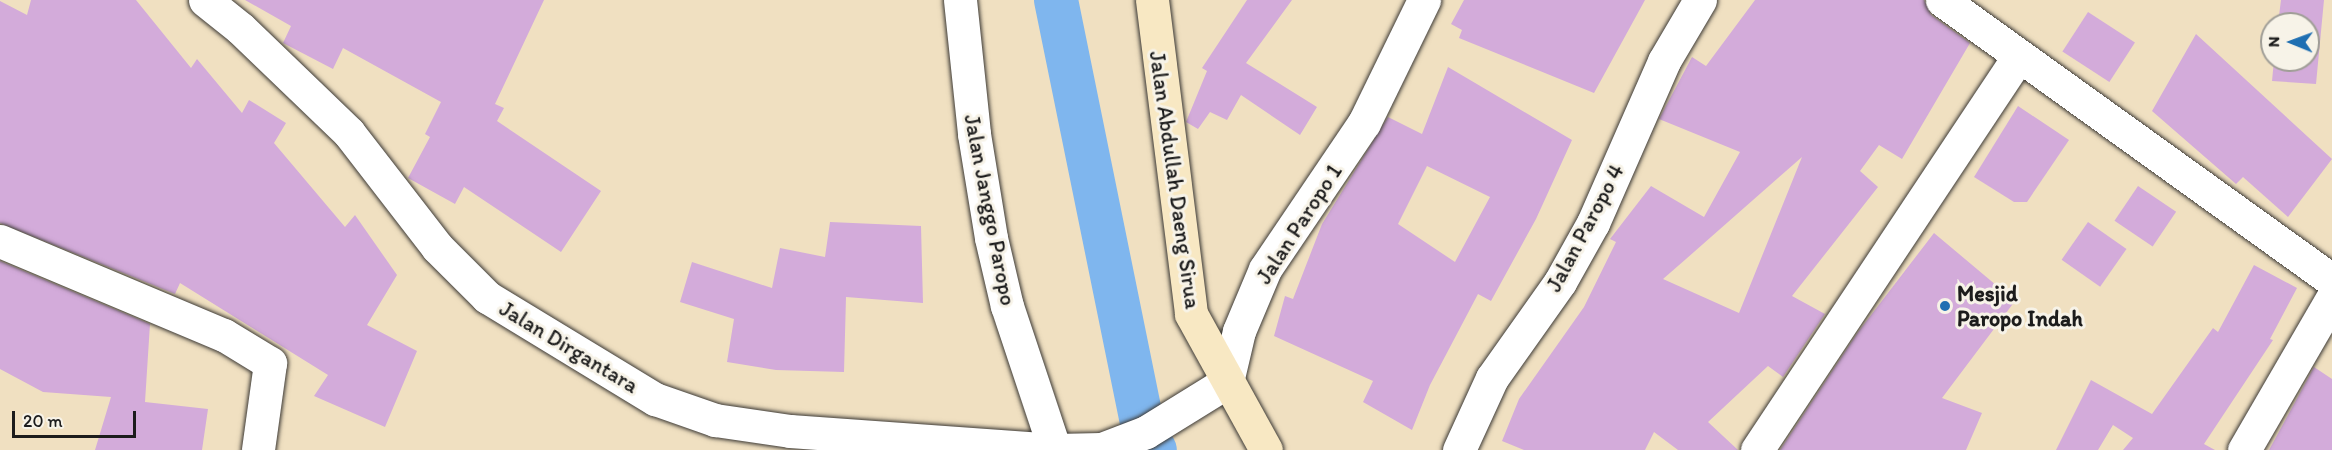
<!DOCTYPE html>
<html>
<head>
<meta charset="utf-8">
<style>
	body { margin:0 }
	#map { position:relative; width:2332px; height:450px; overflow:hidden; background:#f0e0c1; font-family:Itim,sans-serif }
	div>[style] { position:absolute }
	.canal>* { height:44px; margin:-22px; padding:0 22px; transform-origin:22px; border-radius:22px; background:#7fb6ee }
	.building>* { inset:0; background:#d3abda; transform-origin:0 0 }
	.roads { filter:drop-shadow(0 0 2px #3c3935) drop-shadow(0 0 2px #3c3935) }
	.minor>* { height:33px; margin:-16.5px; padding:0 16.5px; transform-origin:16.5px; border-radius:16.5px; background:#fff }
	.secondary>* { height:33px; margin:-16.5px; padding:0 16.5px; transform-origin:16.5px; border-radius:16.5px; background:#f8e8c3 }
	.dots>* { width:16px; height:16px; translate:-50% -50%; box-sizing:border-box; border:3px solid #f7f3e8; border-radius:50% }
	span { translate:-50% -50%; white-space:nowrap; text-align:center; line-height:1.15; -webkit-text-stroke:6px #f7f3e8; paint-order:stroke }
	.street-label { font-size:22px; color:#1c1c1c }
	.poi-label { font-size:22px; color:#1c1c1c; font-weight:700 }
	.left { translate:0 -50%; text-align:left }
	.north { position:absolute; left:2260px; top:12px; width:60px; height:60px; box-sizing:border-box; background:#f7f3e8; border:2px solid #9f9d96; border-radius:50%; rotate:271deg; font-size:16px; font-weight:700; line-height:24px; text-align:center; color:#1c1c1c }
	.north::after { content:''; display:block; margin:auto; width:21px; height:27px; background:#1f6fb2; clip-path:polygon(50% 0,100% 100%,50% 72%,0 100%) }
	.scale { position:absolute; left:12px; top:411px; width:124px; height:27px; box-sizing:border-box; border:3px solid #1c1c1c; border-top:0; padding-left:8px; font-size:18px; line-height:21px; white-space:nowrap; color:#1c1c1c; -webkit-text-stroke:4px #f7f3e8; paint-order:stroke }
</style>
</head>
<body>
<div id="map">
	<div class="canal">
		<i style="left:1056px;top:0;width:441px;rotate:78.5deg"></i>
		<i style="left:1144px;top:432px;width:21px;rotate:59deg"></i>
	</div>
	<div class="building">
		<i style="clip-path:polygon(31px 0,136px 0,191px 68px,197px 59px,242px 113px,249px 100px,286px 123px,274px 143px,345px 227px,355px 215px,397px 275px,367px 325px,417px 351px,385px 427px,314px 396px,328px 375px,180px 283px,175px 294px,0 223px,0 1px,27px 15px)"></i>
		<i style="clip-path:polygon(245px 0,544px 0,495px 104px,504px 108px,497px 121px,601px 191px,561px 252px,464px 187px,455px 204px,408px 178px,430px 137px,425px 134px,441px 102px,343px 48px,333px 69px,283px 43px,291px 26px)"></i>
		<i style="clip-path:polygon(1247px 0,1292px 0,1246px 63px,1317px 107px,1300px 135px,1241px 95px,1227px 120px,1210px 112px,1198px 129px,1186px 122px,1207px 71px,1202px 68px)"></i>
		<i style="clip-path:polygon(1464px 0,1645px 0,1594px 93px,1459px 38px,1462px 30px,1451px 24px)"></i>
		<i style="clip-path:polygon(evenodd,1755px 0,1924px 0,1931px 15px,1970px 43px,1902px 159px,1879px 145px,1860px 171px,1878px 187px,1792px 296px,1825px 314px,1783px 377px,1768px 366px,1708px 422px,1738px 450px,1678px 450px,1654px 432px,1645px 450px,1524px 450px,1502px 441px,1519px 399px,1584px 307px,1616px 242px,1610px 239px,1651px 186px,1704px 217px,1740px 152px,1659px 119px,1692px 57px,1706px 66px,1755px 0,1802px 157px,1739px 313px,1663px 279px,1686px 259px,1802px 157px)"></i>
		<i style="clip-path:polygon(2281px 0,2324px 0,2316px 84px,2272px 81px,2274px 60px,2308px 60px,2308px 24px,2278px 24px)"></i>
		<i style="left:2088px;top:12px;width:56px;height:47px;rotate:33deg"></i>
		<i style="clip-path:polygon(2196px 34px,2332px 159px,2288px 217px,2243px 177px,2236px 184px,2152px 111px)"></i>
		<i style="clip-path:polygon(evenodd,1448px 67px,1572px 140px,1536px 219px,1491px 301px,1478px 294px,1430px 385px,1412px 430px,1363px 402px,1373px 381px,1274px 336px,1285px 296px,1293px 299px,1322px 224px,1388px 117px,1422px 134px,1448px 67px,1427px 166px,1490px 197px,1455px 262px,1398px 224px,1427px 166px)"></i>
		<i style="clip-path:polygon(2018px 106px,2069px 140px,2027px 202px,2014px 202px,1974px 177px)"></i>
		<i style="left:2138px;top:186px;width:46px;height:42px;rotate:34deg"></i>
		<i style="clip-path:polygon(830px 222px,921px 226px,923px 303px,846px 297px,844px 372px,776px 370px,727px 362px,734px 319px,680px 302px,692px 262px,772px 288px,780px 248px,825px 257px)"></i>
		<i style="left:2088px;top:222px;width:47px;height:46px;rotate:35deg"></i>
		<i style="clip-path:polygon(1934px 233px,2015px 301px,1942px 398px,1982px 413px,1966px 450px,1780px 450px,1858px 332px)"></i>
		<i style="clip-path:polygon(0 261px,150px 324px,145px 402px,208px 409px,202px 450px,95px 450px,111px 397px,43px 392px,0 369px)"></i>
		<i style="clip-path:polygon(2254px 265px,2297px 288px,2270px 339px,2273px 340px,2204px 444px,2215px 450px,2123px 450px,2133px 438px,2113px 425px,2098px 450px,2056px 450px,2091px 380px,2152px 414px,2213px 328px,2218px 332px)"></i>
		<i style="clip-path:polygon(2314px 367px,2332px 379px,2332px 450px,2269px 450px)"></i>
	</div>
	<div class="roads">
		<div class="minor">
			<i style="left:205px;top:0;width:45px;rotate:38.7deg"></i>
			<i style="left:240px;top:28px;width:151px;rotate:43.9deg"></i>
			<i style="left:349px;top:133px;width:144px;rotate:52.3deg"></i>
			<i style="left:437px;top:247px;width:71px;rotate:45deg"></i>
			<i style="left:487px;top:297px;width:197px;rotate:31.3deg"></i>
			<i style="left:655px;top:399px;width:64px;rotate:19.3deg"></i>
			<i style="left:715px;top:420px;width:76px;rotate:8.3deg"></i>
			<i style="left:790px;top:431px;width:266px;rotate:4.1deg"></i>
			<i style="left:1055px;top:450px;width:47px;rotate:-1.2deg"></i>
			<i style="left:1102px;top:449px;width:47px;rotate:-21.1deg"></i>
			<i style="left:1146px;top:432px;width:95px;rotate:-31.7deg"></i>
			<i style="left:1227px;top:382px;width:52px;rotate:-76.8deg"></i>
			<i style="left:1239px;top:331px;width:67px;rotate:-67.2deg"></i>
			<i style="left:1265px;top:269px;width:176px;rotate:-55.9deg"></i>
			<i style="left:1364px;top:123px;width:137px;rotate:-64deg"></i>
			<i style="left:960px;top:0;width:135px;rotate:84deg"></i>
			<i style="left:974px;top:134px;width:105px;rotate:80.7deg"></i>
			<i style="left:991px;top:238px;width:70px;rotate:76.8deg"></i>
			<i style="left:1007px;top:306px;width:152px;rotate:71.6deg"></i>
			<i style="left:1942px;top:0;width:480px;rotate:35.7deg"></i>
			<i style="left:0;top:241px;width:243px;rotate:22.8deg"></i>
			<i style="left:224px;top:335px;width:54px;rotate:31.3deg"></i>
			<i style="left:270px;top:363px;width:88px;rotate:97.9deg"></i>
			<i style="left:1459px;top:450px;width:79px;rotate:-65.4deg"></i>
			<i style="left:1492px;top:378px;width:118px;rotate:-54.7deg"></i>
			<i style="left:1560px;top:282px;width:68px;rotate:-60.8deg"></i>
			<i style="left:1593px;top:223px;width:177px;rotate:-66.3deg"></i>
			<i style="left:1664px;top:61px;width:71px;rotate:-59.5deg"></i>
			<i style="left:1757px;top:450px;width:473px;rotate:-56.4deg"></i>
			<i style="left:2244px;top:450px;width:176px;rotate:-59.9deg"></i>
		</div>
		<div class="secondary">
			<i style="left:1152px;top:0;width:316px;rotate:82.9deg"></i>
			<i style="left:1191px;top:314px;width:155px;rotate:61.1deg"></i>
		</div>
	</div>
	<div class="dots">
		<i style="left:1945px;top:306px;background:#1f6fb2"></i>
	</div>
	<div class="street-label">
		<span style="left:1175px;top:180px;rotate:82deg">Jalan Abdullah Daeng Sirua</span>
		<span style="left:990px;top:210px;rotate:79deg">Jalan Janggo Paropo</span>
		<span style="left:1299px;top:224px;rotate:-57deg">Jalan Paropo 1</span>
		<span style="left:1585px;top:228px;rotate:-62deg">Jalan Paropo 4</span>
		<span style="left:569px;top:347px;rotate:31deg">Jalan Dirgantara</span>
	</div>
	<div class="poi-label">
		<span class="left" style="left:1957px;top:306px">Mesjid<br>Paropo Indah</span>
	</div>
	<div class="north">N</div>
	<div class="scale">20 m</div>
</div>
</body>
</html>
